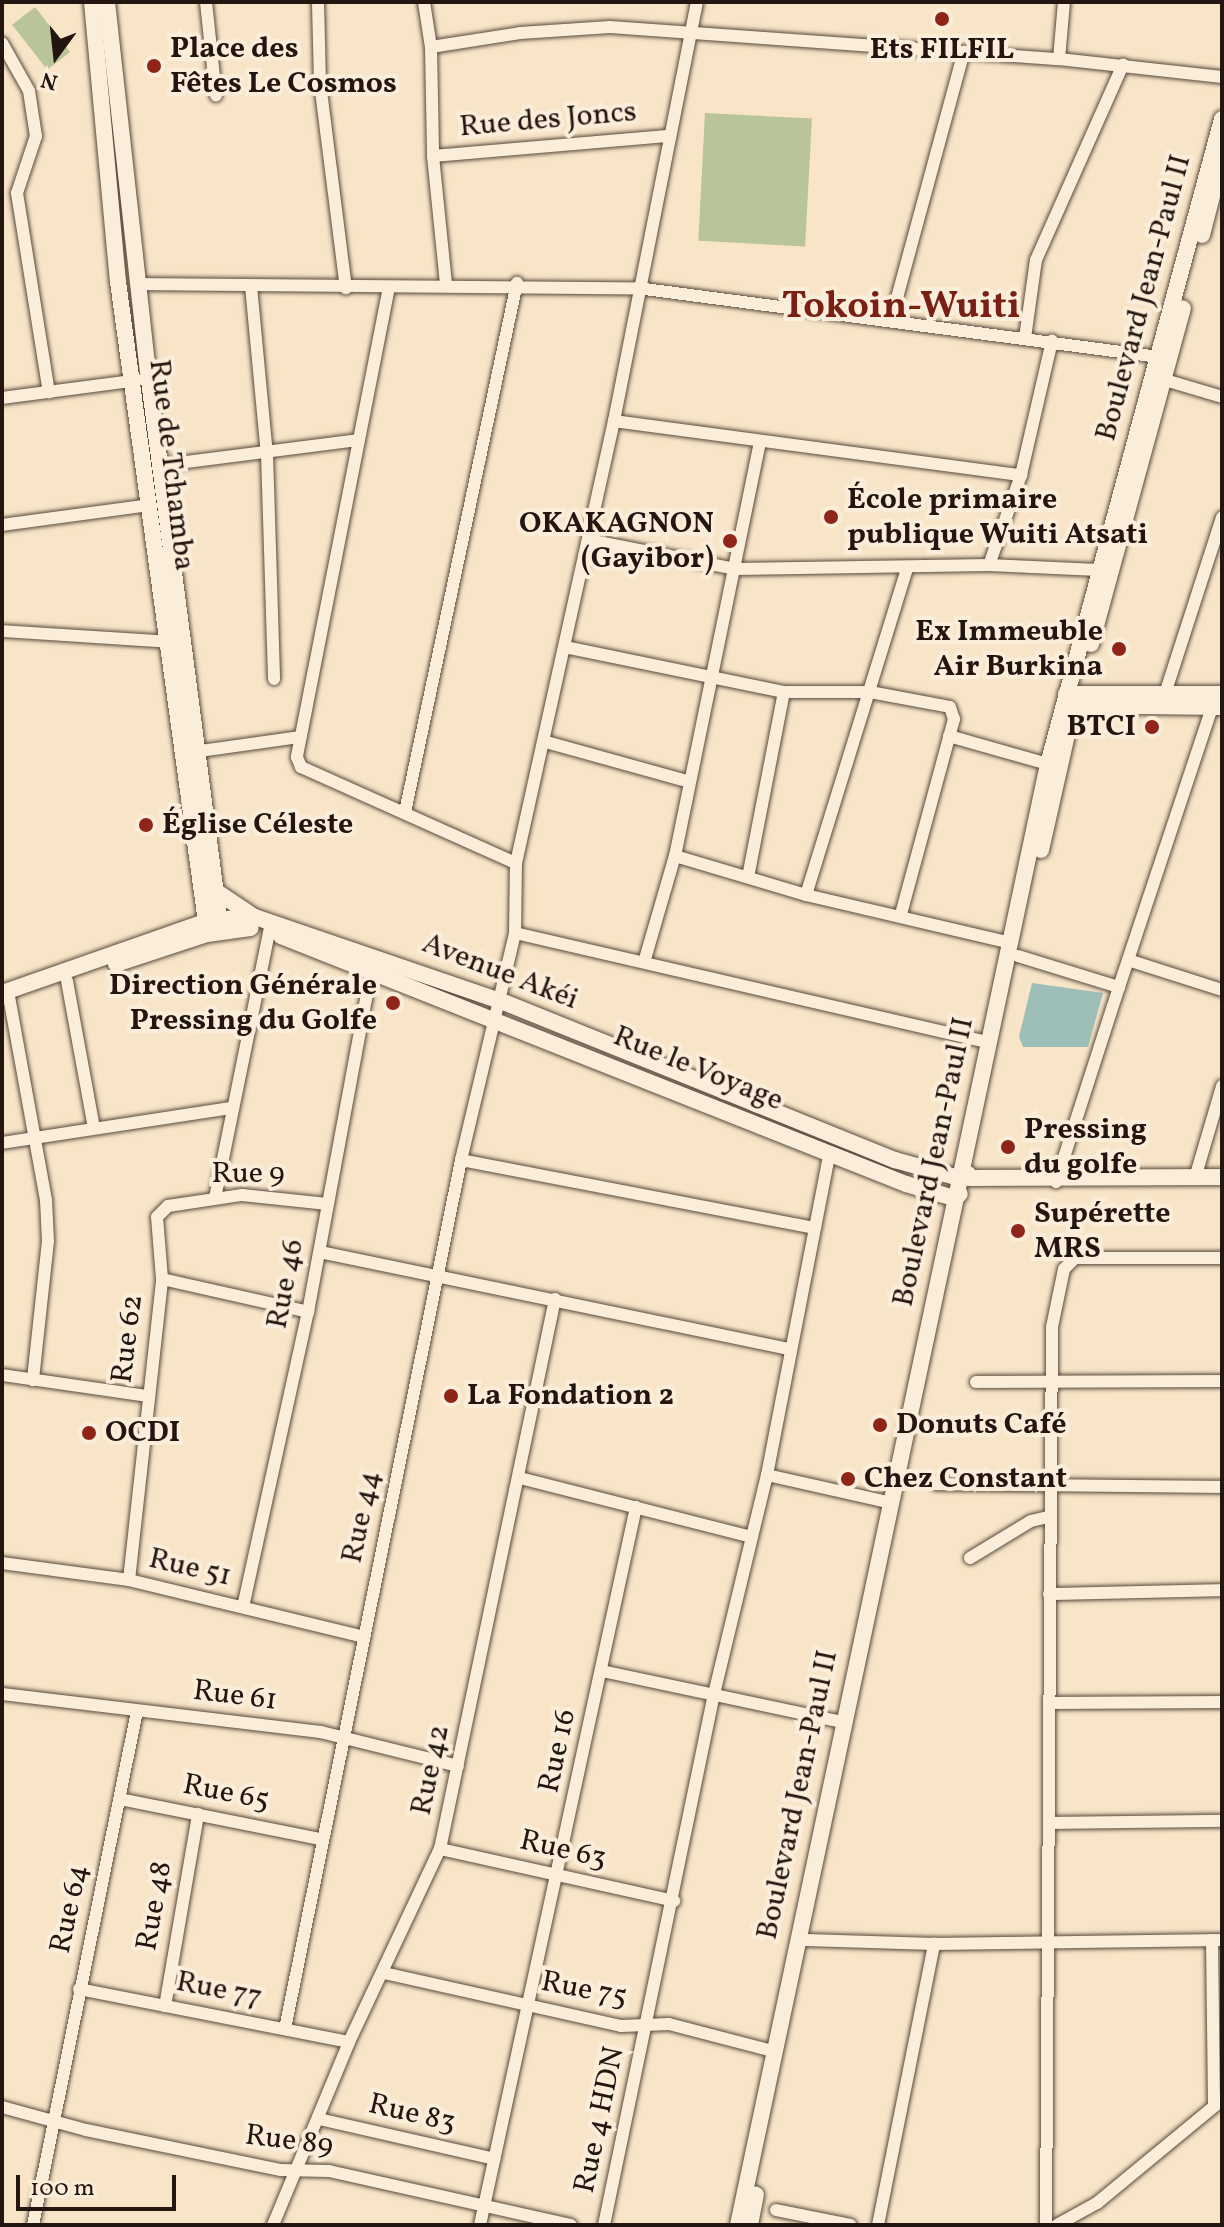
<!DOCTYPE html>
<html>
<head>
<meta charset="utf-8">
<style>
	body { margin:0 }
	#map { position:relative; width:1224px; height:2227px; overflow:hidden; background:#f8e5c7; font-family:Vollkorn,serif }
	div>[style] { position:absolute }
	.green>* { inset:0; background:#b9c598; transform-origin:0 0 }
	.water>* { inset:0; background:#9dbfb7 }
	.roads { filter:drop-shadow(0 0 2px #58493d) drop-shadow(0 0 2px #58493d) }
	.street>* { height:12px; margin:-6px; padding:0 6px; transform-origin:6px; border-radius:6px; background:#faeedb }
	.secondary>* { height:16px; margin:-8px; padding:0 8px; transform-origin:8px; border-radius:8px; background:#faeedb }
	.dots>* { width:22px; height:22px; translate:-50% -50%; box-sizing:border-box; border:4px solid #faeedb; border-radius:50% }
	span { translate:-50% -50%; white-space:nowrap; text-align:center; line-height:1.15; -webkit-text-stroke:8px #faeedb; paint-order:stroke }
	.poi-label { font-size:30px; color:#23150f; font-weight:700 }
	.left { translate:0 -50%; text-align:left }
	.right { translate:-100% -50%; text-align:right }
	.street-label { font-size:30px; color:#23150f }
	.district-label { font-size:38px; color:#7a1f14; font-weight:700 }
	.frame { position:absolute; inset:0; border:4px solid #23150f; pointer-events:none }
	.north { position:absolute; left:16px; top:16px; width:80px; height:80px; -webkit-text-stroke:6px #faeedb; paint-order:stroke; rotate:195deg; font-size:22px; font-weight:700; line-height:32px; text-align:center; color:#23150f }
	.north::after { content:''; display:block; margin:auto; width:28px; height:36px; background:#23150f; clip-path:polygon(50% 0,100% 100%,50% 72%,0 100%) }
	.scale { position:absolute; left:16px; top:2175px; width:160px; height:36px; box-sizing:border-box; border:4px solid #23150f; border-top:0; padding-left:10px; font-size:24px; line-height:28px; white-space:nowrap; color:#23150f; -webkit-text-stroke:6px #faeedb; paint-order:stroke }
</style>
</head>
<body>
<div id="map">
	<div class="green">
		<i style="left:35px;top:7px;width:57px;height:29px;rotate:52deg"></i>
		<i style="left:705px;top:113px;width:107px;height:128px;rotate:3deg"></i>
	</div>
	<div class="water">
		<i style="clip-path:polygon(1032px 983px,1103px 993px,1088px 1047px,1023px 1047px,1019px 1037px)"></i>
	</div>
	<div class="roads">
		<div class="street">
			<i style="left:206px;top:2px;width:94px;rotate:83.9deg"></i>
			<i style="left:318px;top:2px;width:81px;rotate:88.6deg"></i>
			<i style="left:320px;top:83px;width:207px;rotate:82.8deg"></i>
			<i style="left:424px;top:2px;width:46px;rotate:81.2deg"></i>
			<i style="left:431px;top:47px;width:109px;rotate:88.9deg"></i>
			<i style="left:433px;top:156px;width:129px;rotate:84.2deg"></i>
			<i style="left:2px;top:43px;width:55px;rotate:60.6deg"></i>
			<i style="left:29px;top:91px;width:46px;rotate:81.2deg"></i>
			<i style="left:36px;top:136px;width:60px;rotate:108.4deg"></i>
			<i style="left:17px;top:193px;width:202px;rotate:80.9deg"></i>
			<i style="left:431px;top:47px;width:90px;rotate:-8.9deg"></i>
			<i style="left:520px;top:33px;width:90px;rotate:-3.8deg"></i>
			<i style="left:610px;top:27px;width:450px;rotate:4.1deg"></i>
			<i style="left:1059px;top:59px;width:164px;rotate:6.3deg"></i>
			<i style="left:1059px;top:59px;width:57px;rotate:-85deg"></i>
			<i style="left:433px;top:156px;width:235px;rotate:-4.9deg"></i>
			<i style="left:139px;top:284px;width:498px;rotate:0.5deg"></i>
			<i style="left:637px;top:288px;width:527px;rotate:7.53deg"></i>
			<i style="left:251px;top:286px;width:169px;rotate:84.6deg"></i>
			<i style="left:267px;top:454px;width:225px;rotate:88.2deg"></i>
			<i style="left:389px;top:287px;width:479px;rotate:101.1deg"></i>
			<i style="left:297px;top:757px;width:11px;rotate:68deg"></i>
			<i style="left:301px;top:767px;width:235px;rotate:24.1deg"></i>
			<i style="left:891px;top:320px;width:278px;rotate:-74.8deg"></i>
			<i style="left:1025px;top:338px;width:79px;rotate:-82deg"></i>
			<i style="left:1036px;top:260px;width:214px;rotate:-66deg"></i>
			<i style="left:1165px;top:380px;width:59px;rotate:16.6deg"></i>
			<i style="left:2px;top:398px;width:137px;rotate:-7.5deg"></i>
			<i style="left:614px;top:421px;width:411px;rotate:7.6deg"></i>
			<i style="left:163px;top:465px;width:196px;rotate:-7.3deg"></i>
			<i style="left:2px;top:525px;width:148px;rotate:-7.7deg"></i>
			<i style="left:588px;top:540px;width:151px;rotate:11.1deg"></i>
			<i style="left:736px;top:569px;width:253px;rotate:-0.9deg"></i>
			<i style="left:989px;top:565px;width:111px;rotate:2.6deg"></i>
			<i style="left:989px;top:565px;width:96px;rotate:-70.4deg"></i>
			<i style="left:1021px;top:475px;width:138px;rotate:-77deg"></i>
			<i style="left:2px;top:631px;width:172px;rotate:3.7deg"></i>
			<i style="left:565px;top:647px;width:224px;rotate:11.6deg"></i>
			<i style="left:784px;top:692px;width:86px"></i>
			<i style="left:870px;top:692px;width:81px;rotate:10.6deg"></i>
			<i style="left:950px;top:707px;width:13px;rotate:72deg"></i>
			<i style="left:954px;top:719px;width:202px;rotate:105.2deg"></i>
			<i style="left:1163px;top:700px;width:192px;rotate:-72.1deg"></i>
			<i style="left:949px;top:736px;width:103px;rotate:15.8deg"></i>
			<i style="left:546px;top:742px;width:146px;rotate:15.5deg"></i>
			<i style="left:200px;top:751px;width:101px;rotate:-8deg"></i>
			<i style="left:405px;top:812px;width:541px;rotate:-78.05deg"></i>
			<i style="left:675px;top:856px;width:137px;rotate:16.6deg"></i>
			<i style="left:806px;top:895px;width:210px;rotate:13.2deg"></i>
			<i style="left:748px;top:877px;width:188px;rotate:-79deg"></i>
			<i style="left:806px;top:895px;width:342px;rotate:-72.8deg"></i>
			<i style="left:515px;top:933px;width:486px;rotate:13deg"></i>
			<i style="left:1018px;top:956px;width:106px;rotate:17.1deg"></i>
			<i style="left:1119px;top:987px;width:205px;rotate:107.9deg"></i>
			<i style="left:645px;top:959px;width:107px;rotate:-73.8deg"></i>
			<i style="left:675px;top:856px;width:423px;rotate:-78.4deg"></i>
			<i style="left:1128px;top:960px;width:99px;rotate:17.7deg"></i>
			<i style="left:67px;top:981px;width:149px;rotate:79.6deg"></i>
			<i style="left:1119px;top:987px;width:295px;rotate:-71.6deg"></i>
			<i style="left:8px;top:991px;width:212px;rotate:79.7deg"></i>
			<i style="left:46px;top:1200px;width:41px;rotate:87.2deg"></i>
			<i style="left:48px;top:1241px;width:140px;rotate:96.2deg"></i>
			<i style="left:2px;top:1143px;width:232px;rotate:-8.7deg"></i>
			<i style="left:461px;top:1160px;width:360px;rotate:10.9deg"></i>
			<i style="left:1195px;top:1178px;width:96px;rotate:-73.6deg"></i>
			<i style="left:215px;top:1198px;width:282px;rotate:-78.5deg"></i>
			<i style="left:320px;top:1252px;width:478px;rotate:11.7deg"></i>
			<i style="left:162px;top:1279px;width:150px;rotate:12.7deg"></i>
			<i style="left:2px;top:1375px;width:147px;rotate:8.2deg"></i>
			<i style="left:976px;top:1382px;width:246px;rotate:-0.2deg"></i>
			<i style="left:767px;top:1475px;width:124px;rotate:12.6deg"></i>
			<i style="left:520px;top:1478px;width:238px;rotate:14.3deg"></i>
			<i style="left:936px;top:1484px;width:286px;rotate:0.6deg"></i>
			<i style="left:970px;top:1558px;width:71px;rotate:-31.2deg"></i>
			<i style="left:1031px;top:1521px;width:18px;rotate:-13deg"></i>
			<i style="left:2px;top:1563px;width:128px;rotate:7.6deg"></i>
			<i style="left:129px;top:1580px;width:242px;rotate:13.6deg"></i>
			<i style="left:129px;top:1580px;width:303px;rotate:-83.7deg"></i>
			<i style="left:162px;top:1279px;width:62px;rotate:-94.6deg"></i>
			<i style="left:157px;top:1217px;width:16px;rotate:-45deg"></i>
			<i style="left:168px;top:1206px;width:75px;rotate:-8.5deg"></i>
			<i style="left:242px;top:1195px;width:86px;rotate:6deg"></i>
			<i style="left:1049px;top:1594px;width:173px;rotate:-1.3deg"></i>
			<i style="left:243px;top:1607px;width:302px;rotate:-77.6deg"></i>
			<i style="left:308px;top:1312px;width:351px;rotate:-79.5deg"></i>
			<i style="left:602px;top:1671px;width:245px;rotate:12deg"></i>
			<i style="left:2px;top:1694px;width:321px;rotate:6.8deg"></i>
			<i style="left:321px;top:1732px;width:141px;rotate:13.9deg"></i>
			<i style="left:1050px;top:1703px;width:172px;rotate:-0.3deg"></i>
			<i style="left:120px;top:1799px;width:205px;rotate:11.3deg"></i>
			<i style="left:1053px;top:1823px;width:169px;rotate:-0.7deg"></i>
			<i style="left:440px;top:1849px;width:240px;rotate:12.5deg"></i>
			<i style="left:806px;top:1940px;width:128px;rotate:1.8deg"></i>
			<i style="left:934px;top:1944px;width:288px;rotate:-0.8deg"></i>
			<i style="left:1212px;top:1940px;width:166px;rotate:89.3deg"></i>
			<i style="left:384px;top:1973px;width:243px;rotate:12.6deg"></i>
			<i style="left:621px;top:2026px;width:48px;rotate:-2.4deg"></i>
			<i style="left:669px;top:2024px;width:107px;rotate:14.6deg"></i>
			<i style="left:79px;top:1989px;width:275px;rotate:11.1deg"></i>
			<i style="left:165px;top:2006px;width:195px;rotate:-80.2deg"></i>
			<i style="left:285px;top:2029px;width:887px;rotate:-78.55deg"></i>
			<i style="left:461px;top:1160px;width:233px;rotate:-76.6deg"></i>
			<i style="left:515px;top:933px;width:70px;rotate:-89.2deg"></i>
			<i style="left:516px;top:863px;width:453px;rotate:-77.5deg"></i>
			<i style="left:614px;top:421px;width:427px;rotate:-78.8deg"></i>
			<i style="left:2px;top:2107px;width:87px;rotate:15.3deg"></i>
			<i style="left:86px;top:2130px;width:199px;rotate:11.6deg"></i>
			<i style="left:281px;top:2170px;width:48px;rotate:1.2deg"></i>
			<i style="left:329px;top:2171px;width:248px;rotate:12.6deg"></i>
			<i style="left:319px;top:2119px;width:180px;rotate:12.8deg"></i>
			<i style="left:776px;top:2210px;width:76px;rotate:11.3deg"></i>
			<i style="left:33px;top:2225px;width:524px;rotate:-78.56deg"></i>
			<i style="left:273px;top:2225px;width:198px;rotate:-67.4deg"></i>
			<i style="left:349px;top:2042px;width:213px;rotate:-64.8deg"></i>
			<i style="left:440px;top:1849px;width:562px;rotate:-78.19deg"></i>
			<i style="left:480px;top:2225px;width:735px;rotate:-77.74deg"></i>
			<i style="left:604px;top:2225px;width:542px;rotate:-78.3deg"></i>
			<i style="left:714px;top:1694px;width:225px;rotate:-76.4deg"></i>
			<i style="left:767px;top:1475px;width:329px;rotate:-79deg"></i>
			<i style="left:878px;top:2225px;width:287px;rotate:-78.7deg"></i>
			<i style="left:1046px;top:2225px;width:898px;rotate:-89.62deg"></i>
			<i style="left:1052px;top:1327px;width:59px;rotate:-78.3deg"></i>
			<i style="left:1064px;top:1269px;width:16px;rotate:-45deg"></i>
			<i style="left:1075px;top:1258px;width:147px"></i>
			<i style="left:1057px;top:2225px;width:46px;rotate:-28.8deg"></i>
			<i style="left:1097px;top:2203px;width:162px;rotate:-39.5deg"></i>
		</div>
		<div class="secondary">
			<i style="left:92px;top:2px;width:281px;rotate:84.7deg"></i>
			<i style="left:118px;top:282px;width:653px;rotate:82.17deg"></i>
			<i style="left:107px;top:2px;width:381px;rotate:83.7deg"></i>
			<i style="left:149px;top:381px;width:549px;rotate:82.56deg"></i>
			<i style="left:1202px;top:235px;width:81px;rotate:-75.6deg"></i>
			<i style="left:1091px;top:644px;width:348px;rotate:-74.7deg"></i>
			<i style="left:1066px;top:694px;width:156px"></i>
			<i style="left:1064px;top:705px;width:158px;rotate:0.7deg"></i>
			<i style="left:1041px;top:850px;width:136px;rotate:-77.3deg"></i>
			<i style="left:214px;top:890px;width:47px;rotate:33.7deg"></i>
			<i style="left:281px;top:936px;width:672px;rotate:21.64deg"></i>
			<i style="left:906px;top:1184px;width:50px;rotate:16.3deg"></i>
			<i style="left:954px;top:1198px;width:7px;rotate:-34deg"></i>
			<i style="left:116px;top:964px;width:96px;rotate:-18.2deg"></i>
			<i style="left:207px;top:934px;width:44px;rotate:-7.8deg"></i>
			<i style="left:2px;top:993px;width:220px;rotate:-19.3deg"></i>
			<i style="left:210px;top:920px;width:45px;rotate:-3.8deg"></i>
			<i style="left:255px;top:917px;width:260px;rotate:18.9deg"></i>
			<i style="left:501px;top:1001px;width:425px;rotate:22deg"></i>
			<i style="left:895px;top:1160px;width:66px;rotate:15.7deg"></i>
			<i style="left:959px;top:1178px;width:10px;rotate:-24deg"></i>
			<i style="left:968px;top:1178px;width:254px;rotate:-0.2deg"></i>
			<i style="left:738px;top:2225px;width:1494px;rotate:-78.02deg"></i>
			<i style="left:1048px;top:764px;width:668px;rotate:-74.9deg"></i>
			<i style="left:750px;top:2225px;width:31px;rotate:-79deg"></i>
		</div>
	</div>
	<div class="dots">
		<i style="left:942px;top:19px;background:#8f2418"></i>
		<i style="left:154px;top:66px;background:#8f2418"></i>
		<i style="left:831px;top:517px;background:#8f2418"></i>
		<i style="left:730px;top:541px;background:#8f2418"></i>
		<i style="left:1119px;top:649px;background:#8f2418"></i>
		<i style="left:1152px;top:727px;background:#8f2418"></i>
		<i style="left:146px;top:825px;background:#8f2418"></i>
		<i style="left:393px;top:1003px;background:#8f2418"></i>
		<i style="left:1008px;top:1147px;background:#8f2418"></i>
		<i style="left:1018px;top:1231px;background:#8f2418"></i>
		<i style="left:451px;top:1396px;background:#8f2418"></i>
		<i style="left:880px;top:1425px;background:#8f2418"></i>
		<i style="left:89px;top:1433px;background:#8f2418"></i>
		<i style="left:848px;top:1479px;background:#8f2418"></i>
	</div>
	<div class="poi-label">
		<span class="left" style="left:170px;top:66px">Place des<br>Fêtes Le Cosmos</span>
		<span style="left:942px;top:50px">Ets FILFIL</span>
		<span class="left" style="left:847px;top:517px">École primaire<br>publique Wuiti Atsati</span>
		<span class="right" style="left:714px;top:541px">OKAKAGNON<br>(Gayibor)</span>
		<span class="right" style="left:1103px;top:649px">Ex Immeuble<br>Air Burkina</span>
		<span class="right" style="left:1136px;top:727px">BTCI</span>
		<span class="left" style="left:162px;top:825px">Église Céleste</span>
		<span class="right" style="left:377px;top:1003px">Direction Générale<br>Pressing du Golfe</span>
		<span class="left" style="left:1024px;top:1147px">Pressing<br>du golfe</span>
		<span class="left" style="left:1034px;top:1231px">Supérette<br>MRS</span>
		<span class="left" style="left:467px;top:1396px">La Fondation 2</span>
		<span class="left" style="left:896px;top:1425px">Donuts Café</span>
		<span class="left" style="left:105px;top:1433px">OCDI</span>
		<span class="left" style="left:864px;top:1479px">Chez Constant</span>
	</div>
	<div class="street-label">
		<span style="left:548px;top:120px;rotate:-5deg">Rue des Joncs</span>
		<span style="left:1144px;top:298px;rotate:-75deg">Boulevard Jean-Paul II</span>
		<span style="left:171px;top:465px;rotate:83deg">Rue de Tchamba</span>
		<span style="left:500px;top:972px;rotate:21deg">Avenue Akéi</span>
		<span style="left:698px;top:1069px;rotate:22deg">Rue le Voyage</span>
		<span style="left:934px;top:1162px;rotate:-78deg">Boulevard Jean-Paul II</span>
		<span style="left:248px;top:1174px">Rue 9</span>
		<span style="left:286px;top:1284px;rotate:-79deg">Rue 46</span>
		<span style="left:128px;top:1339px;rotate:-83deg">Rue 62</span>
		<span style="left:362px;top:1517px;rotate:-78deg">Rue 44</span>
		<span style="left:190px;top:1568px;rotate:13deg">Rue 51</span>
		<span style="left:235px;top:1696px;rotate:7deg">Rue 61</span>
		<span style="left:558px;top:1751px;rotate:-78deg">Rue 16</span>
		<span style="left:431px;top:1770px;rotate:-78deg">Rue 42</span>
		<span style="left:226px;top:1793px;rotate:11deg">Rue 65</span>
		<span style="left:798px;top:1795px;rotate:-78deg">Boulevard Jean-Paul II</span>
		<span style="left:563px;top:1850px;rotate:13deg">Rue 63</span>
		<span style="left:155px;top:1906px;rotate:-80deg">Rue 48</span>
		<span style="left:70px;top:1909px;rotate:-78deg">Rue 64</span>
		<span style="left:219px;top:1990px;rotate:11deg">Rue 77</span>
		<span style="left:584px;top:1990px;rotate:11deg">Rue 75</span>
		<span style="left:412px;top:2114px;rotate:13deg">Rue 83</span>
		<span style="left:600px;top:2120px;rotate:-78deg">Rue 4 HDN</span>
		<span style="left:289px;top:2141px;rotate:7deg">Rue 89</span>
	</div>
	<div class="district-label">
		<span style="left:901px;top:308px">Tokoin-Wuiti</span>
	</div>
	<div class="frame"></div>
	<div class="north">N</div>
	<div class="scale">100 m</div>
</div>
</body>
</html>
